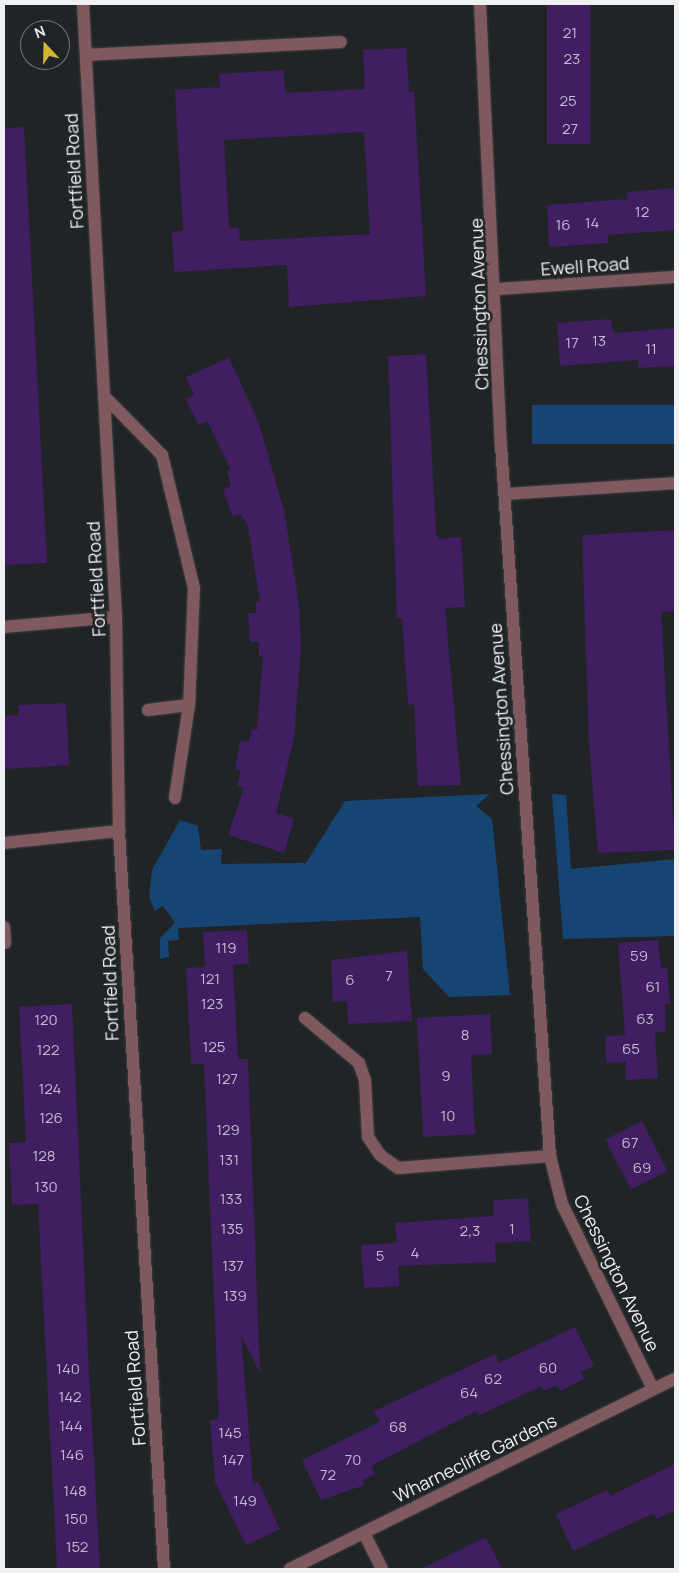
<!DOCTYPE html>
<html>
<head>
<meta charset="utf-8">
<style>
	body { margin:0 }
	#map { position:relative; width:679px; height:1573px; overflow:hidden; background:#212427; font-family:Manrope,sans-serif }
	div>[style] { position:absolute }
	.green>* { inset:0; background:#164573; transform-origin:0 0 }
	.building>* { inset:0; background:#411d61; transform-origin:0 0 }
	.roads { filter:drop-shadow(0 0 1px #3e4143) drop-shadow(0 0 1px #3e4143) }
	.minor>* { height:12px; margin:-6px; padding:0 6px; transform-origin:6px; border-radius:6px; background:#80595e }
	span { translate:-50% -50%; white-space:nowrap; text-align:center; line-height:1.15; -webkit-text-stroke:5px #212427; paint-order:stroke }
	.number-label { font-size:15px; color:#c3bbce }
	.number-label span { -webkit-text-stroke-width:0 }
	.street-label { font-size:18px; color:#eef0f2 }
	.frame { position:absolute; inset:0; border:5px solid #eef0f2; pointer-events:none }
	.north { position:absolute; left:20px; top:20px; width:50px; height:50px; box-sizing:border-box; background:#212427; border:1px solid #737678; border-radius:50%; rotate:339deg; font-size:14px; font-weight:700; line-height:20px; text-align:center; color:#eef0f2 }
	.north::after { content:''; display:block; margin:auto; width:18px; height:22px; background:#d3b635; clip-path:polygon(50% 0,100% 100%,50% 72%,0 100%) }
</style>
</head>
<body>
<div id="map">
	<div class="green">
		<i style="left:675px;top:405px;width:39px;height:143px;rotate:90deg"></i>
		<i style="clip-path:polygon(490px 794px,476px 806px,492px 819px,510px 995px,449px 997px,423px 969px,420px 917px,178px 928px,179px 940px,168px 941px,169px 957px,160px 959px,160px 938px,175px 923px,163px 906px,155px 911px,149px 897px,152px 870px,180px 820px,198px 826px,201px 850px,222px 849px,221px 864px,306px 863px,345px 801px)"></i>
		<i style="clip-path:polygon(552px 794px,566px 795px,571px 869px,675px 859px,675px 936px,563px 939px)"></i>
	</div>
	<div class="building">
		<i style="left:547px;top:4px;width:43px;height:140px"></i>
		<i style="clip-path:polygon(evenodd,406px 48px,409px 92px,414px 91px,426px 296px,289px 307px,287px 265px,174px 272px,172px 232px,183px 231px,175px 90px,220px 87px,219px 74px,284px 70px,285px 93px,365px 89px,363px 50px,406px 48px,364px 132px,370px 234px,240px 241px,239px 228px,229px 228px,224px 140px,364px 132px)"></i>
		<i style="clip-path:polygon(24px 127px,47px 563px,4px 565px,4px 128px)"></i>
		<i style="clip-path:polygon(675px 188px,675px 230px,608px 235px,609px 243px,549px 247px,547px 205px,627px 199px,627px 192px)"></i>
		<i style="clip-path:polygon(611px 319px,613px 333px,675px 328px,675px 366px,638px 368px,638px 360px,560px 366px,557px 323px)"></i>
		<i style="clip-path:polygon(426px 354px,436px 531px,438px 539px,461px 537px,465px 607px,445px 608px,461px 785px,418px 786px,414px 704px,408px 705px,402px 618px,397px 618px,388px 356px)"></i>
		<i style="clip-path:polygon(229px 358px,258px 421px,284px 510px,299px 604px,301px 650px,294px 738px,276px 813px,294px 819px,284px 853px,228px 835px,244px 788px,237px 786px,241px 771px,235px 769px,240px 741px,249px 742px,252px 729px,257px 730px,263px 656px,259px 656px,259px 642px,250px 642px,248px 613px,256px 613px,256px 602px,260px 602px,248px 526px,241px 514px,232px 516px,223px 489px,231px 486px,227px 471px,231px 470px,207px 421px,198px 425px,186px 399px,194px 395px,186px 377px)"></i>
		<i style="clip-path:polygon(675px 530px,675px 611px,661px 612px,675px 850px,598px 853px,589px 743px,582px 535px)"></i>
		<i style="clip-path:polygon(66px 703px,69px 765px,4px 769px,4px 716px,19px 715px,18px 705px)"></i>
		<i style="clip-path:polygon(247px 930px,249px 964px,233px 965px,238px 1059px,248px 1059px,260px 1373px,241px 1335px,253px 1484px,258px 1482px,280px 1529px,246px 1545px,215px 1482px,210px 1420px,219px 1419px,204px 1064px,191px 1064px,186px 968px,205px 967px,203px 932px)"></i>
		<i style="clip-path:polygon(658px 940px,661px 968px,667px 968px,670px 1004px,665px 1004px,666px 1031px,655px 1033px,658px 1078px,626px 1080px,626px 1062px,606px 1063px,605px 1036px,625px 1035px,618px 943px)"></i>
		<i style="clip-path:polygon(407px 951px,412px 1021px,348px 1024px,347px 1001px,333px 1002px,331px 960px)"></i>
		<i style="clip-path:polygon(72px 1004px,88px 1354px,100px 1569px,57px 1569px,38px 1204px,12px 1205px,9px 1143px,26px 1142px,19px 1007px)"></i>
		<i style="clip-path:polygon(490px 1014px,492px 1054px,471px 1055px,475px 1134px,423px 1137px,417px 1018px)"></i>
		<i style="left:642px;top:1121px;width:56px;height:41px;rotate:63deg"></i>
		<i style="clip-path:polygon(528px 1198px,531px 1241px,495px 1243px,496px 1262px,398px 1266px,399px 1286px,364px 1288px,361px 1245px,397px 1243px,395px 1223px,494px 1216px,493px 1200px)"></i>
		<i style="clip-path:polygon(575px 1327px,594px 1366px,581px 1372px,584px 1379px,560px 1391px,557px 1385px,543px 1391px,541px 1386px,478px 1416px,476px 1411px,371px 1466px,375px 1474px,362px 1480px,365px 1485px,321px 1500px,302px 1460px,380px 1422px,374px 1411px,495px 1354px,499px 1363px)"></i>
		<i style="clip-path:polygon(675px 1464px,675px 1510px,657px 1519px,654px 1513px,573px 1551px,556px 1514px,607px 1490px,610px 1496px)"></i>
		<i style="clip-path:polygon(486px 1537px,502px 1569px,421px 1569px)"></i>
	</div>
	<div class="roads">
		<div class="minor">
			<i style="left:83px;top:4px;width:614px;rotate:86.92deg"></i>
			<i style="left:116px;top:617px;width:214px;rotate:89.2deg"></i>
			<i style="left:119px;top:831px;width:739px;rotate:86.51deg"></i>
			<i style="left:480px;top:4px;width:441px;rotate:87.3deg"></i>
			<i style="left:501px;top:445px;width:713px;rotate:86.06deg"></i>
			<i style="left:550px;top:1156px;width:49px;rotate:76deg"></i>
			<i style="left:562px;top:1204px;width:206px;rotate:63.8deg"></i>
			<i style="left:86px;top:55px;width:255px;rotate:-2.9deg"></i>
			<i style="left:497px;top:289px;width:178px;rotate:-3.9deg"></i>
			<i style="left:104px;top:396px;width:83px;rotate:45.5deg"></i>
			<i style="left:162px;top:455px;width:137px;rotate:76.5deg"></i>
			<i style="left:194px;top:588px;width:117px;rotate:92.4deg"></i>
			<i style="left:189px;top:705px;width:94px;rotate:98.6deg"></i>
			<i style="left:505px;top:494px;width:170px;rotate:-3.7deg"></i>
			<i style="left:4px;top:627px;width:112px;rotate:-5.1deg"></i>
			<i style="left:148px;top:710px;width:41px;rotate:-7deg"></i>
			<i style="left:4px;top:843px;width:116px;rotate:-6deg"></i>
			<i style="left:4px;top:927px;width:16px;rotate:86deg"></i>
			<i style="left:305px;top:1018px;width:70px;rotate:39.8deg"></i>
			<i style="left:359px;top:1063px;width:18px;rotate:71deg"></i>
			<i style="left:365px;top:1080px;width:57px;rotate:87deg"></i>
			<i style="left:368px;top:1137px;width:22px;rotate:56deg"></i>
			<i style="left:380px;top:1155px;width:22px;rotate:36deg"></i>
			<i style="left:398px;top:1168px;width:152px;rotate:-4.5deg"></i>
			<i style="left:364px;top:1533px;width:40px;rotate:63.4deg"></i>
			<i style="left:290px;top:1569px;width:429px;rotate:-26.3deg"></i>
		</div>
	</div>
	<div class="number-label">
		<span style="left:570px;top:33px">21</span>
		<span style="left:572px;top:59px">23</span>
		<span style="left:568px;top:101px">25</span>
		<span style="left:570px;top:129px">27</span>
		<span style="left:642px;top:212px">12</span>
		<span style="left:592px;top:223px">14</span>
		<span style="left:563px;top:225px">16</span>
		<span style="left:599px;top:341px">13</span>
		<span style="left:572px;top:343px">17</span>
		<span style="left:651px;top:349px">11</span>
		<span style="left:226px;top:948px">119</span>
		<span style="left:639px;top:956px">59</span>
		<span style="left:389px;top:976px">7</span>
		<span style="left:210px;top:979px">121</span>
		<span style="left:350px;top:980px">6</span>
		<span style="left:653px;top:987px">61</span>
		<span style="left:212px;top:1004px">123</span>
		<span style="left:645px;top:1019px">63</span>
		<span style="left:46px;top:1020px">120</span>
		<span style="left:465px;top:1035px">8</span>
		<span style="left:214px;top:1047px">125</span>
		<span style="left:631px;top:1049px">65</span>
		<span style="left:48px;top:1050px">122</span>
		<span style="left:446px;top:1076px">9</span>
		<span style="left:227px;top:1079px">127</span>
		<span style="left:50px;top:1089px">124</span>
		<span style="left:448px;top:1116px">10</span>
		<span style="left:51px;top:1118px">126</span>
		<span style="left:228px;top:1130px">129</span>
		<span style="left:630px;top:1143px">67</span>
		<span style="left:44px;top:1156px">128</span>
		<span style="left:229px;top:1160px">131</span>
		<span style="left:642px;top:1168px">69</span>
		<span style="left:46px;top:1187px">130</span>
		<span style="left:231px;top:1199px">133</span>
		<span style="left:232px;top:1229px">135</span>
		<span style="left:512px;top:1229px">1</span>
		<span style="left:470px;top:1231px">2,3</span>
		<span style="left:415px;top:1253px">4</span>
		<span style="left:380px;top:1256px">5</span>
		<span style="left:233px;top:1266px">137</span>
		<span style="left:235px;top:1296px">139</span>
		<span style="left:548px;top:1368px">60</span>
		<span style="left:68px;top:1369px">140</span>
		<span style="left:493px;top:1379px">62</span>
		<span style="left:469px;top:1393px">64</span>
		<span style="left:70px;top:1397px">142</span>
		<span style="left:71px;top:1426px">144</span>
		<span style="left:398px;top:1427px">68</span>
		<span style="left:230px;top:1433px">145</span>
		<span style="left:72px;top:1455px">146</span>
		<span style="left:233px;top:1460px">147</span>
		<span style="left:353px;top:1460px">70</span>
		<span style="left:328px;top:1475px">72</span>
		<span style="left:75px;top:1491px">148</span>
		<span style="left:245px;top:1501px">149</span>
		<span style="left:76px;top:1519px">150</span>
		<span style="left:77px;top:1547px">152</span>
	</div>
	<div class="street-label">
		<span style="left:74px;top:171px;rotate:-93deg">Fortfield Road</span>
		<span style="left:585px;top:266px;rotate:-4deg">Ewell Road</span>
		<span style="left:479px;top:304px;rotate:-92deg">Chessington Avenue</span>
		<span style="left:96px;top:579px;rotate:-93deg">Fortfield Road</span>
		<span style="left:501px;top:709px;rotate:-94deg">Chessington Avenue</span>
		<span style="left:110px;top:983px;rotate:-92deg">Fortfield Road</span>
		<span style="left:617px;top:1273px;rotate:64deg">Chessington Avenue</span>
		<span style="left:135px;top:1388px;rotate:-94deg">Fortfield Road</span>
		<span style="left:475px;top:1458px;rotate:-26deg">Wharnecliffe Gardens</span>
	</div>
	<div class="frame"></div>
	<div class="north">N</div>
</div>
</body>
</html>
